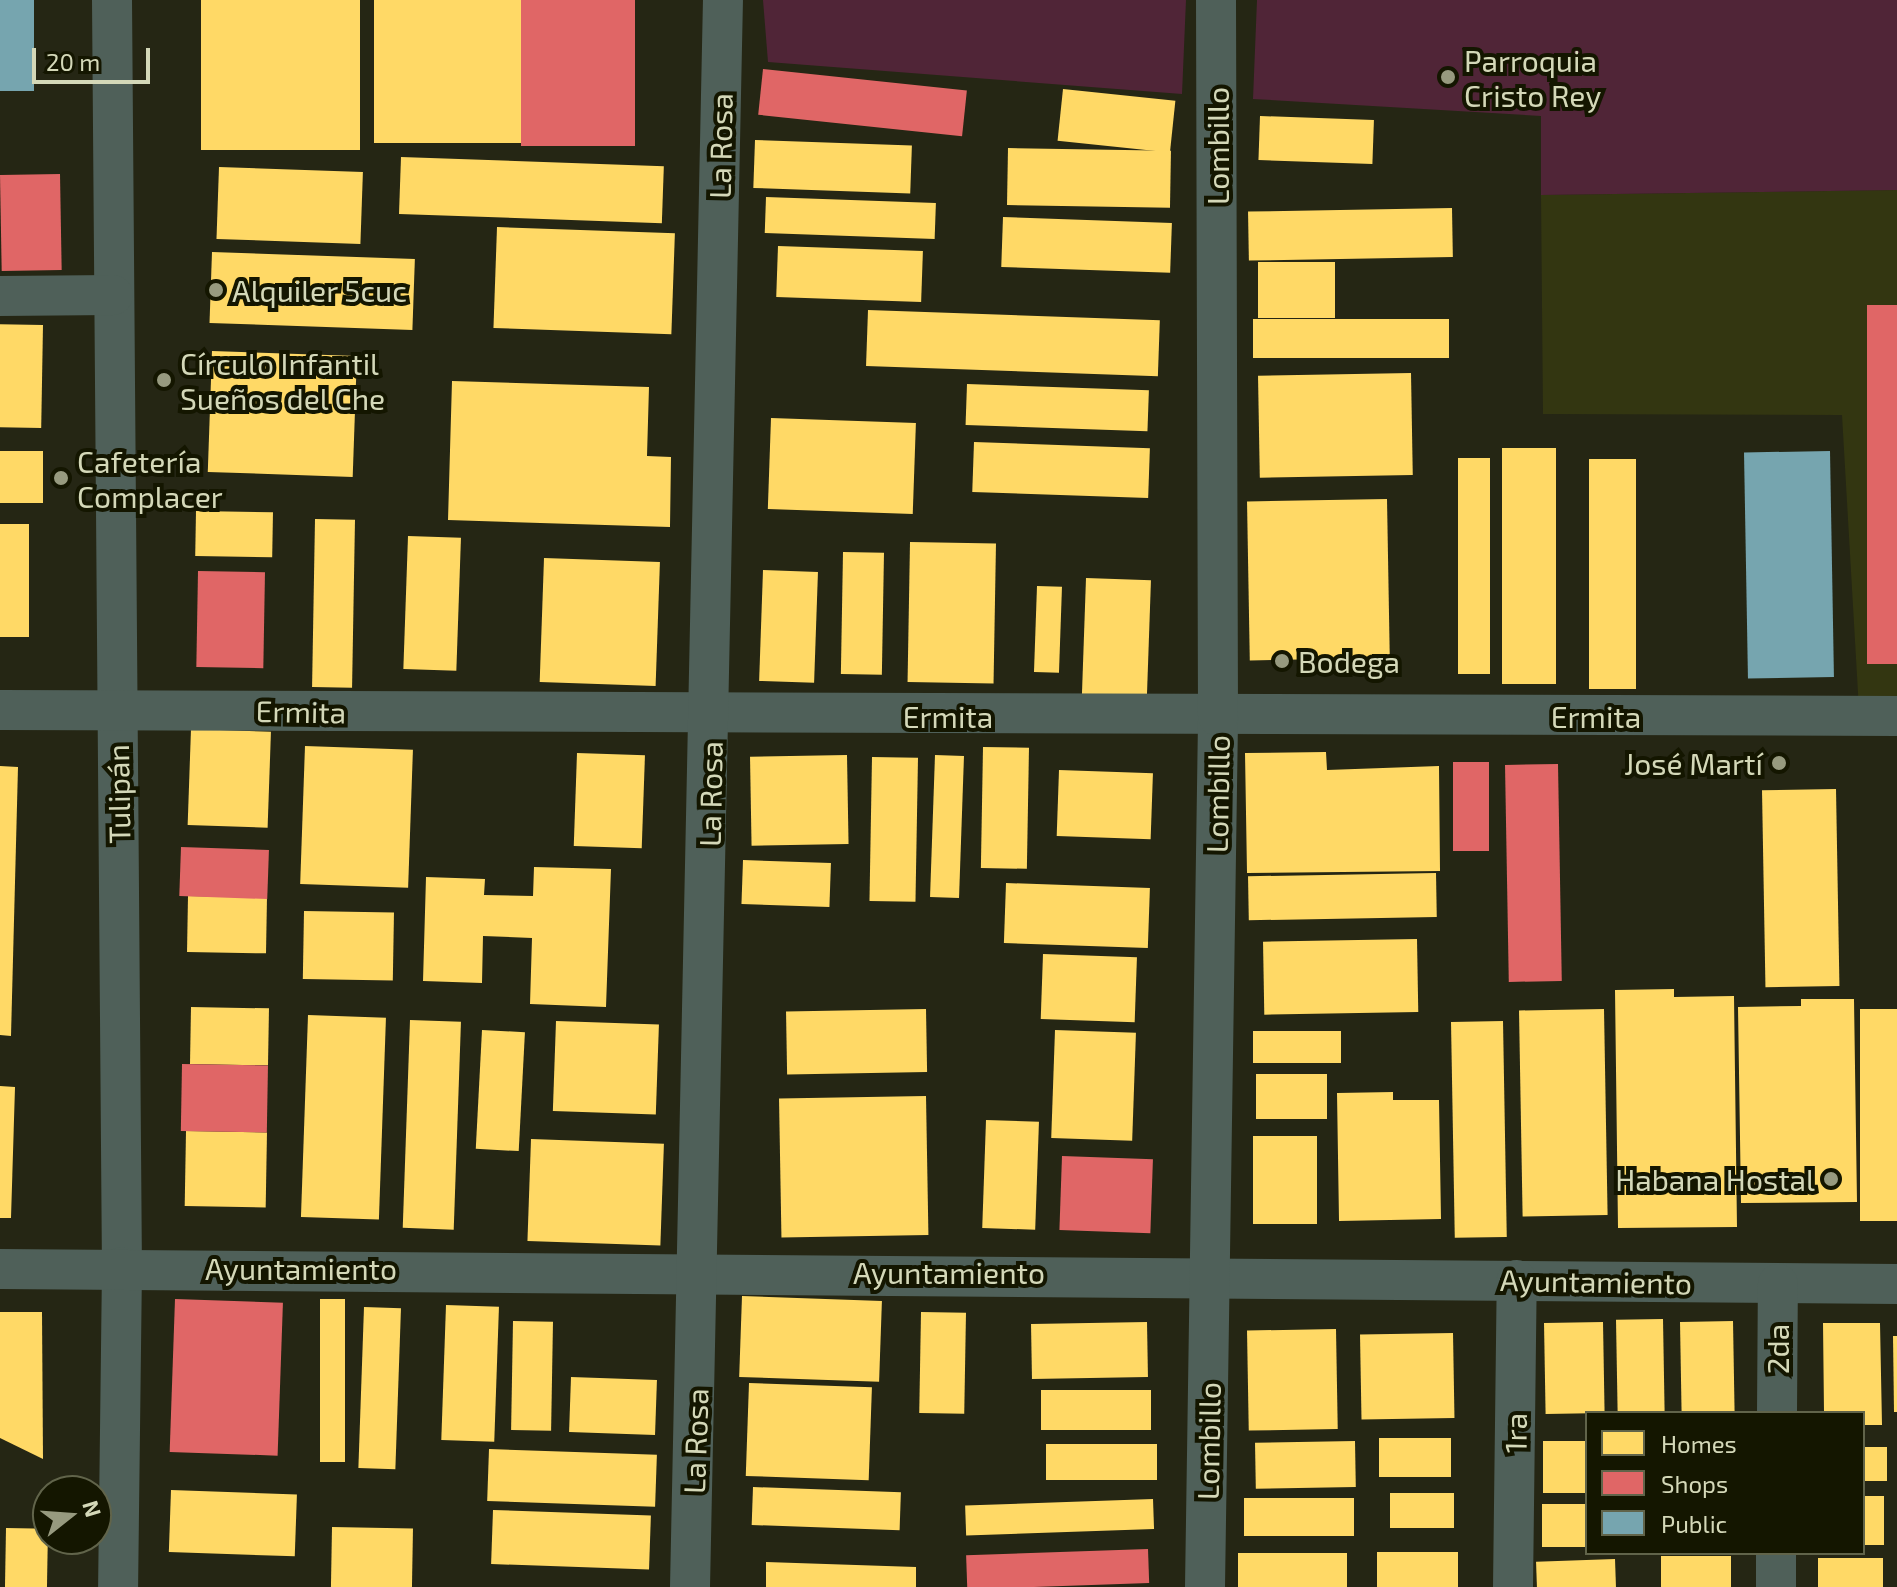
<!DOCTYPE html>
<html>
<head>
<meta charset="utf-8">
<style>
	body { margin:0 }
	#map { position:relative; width:1897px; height:1587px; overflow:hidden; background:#252614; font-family:"Exo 2",sans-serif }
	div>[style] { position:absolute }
	.built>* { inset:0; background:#333611 }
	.green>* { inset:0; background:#502537 }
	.homes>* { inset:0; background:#ffd966; transform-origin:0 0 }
	.shops>* { inset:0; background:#e06666; transform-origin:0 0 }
	.public>* { inset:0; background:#76a5af; transform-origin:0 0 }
	.minor>* { height:40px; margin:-20px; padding:0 20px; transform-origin:20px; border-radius:20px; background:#4f6059 }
	.dots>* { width:22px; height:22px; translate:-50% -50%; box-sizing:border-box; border:4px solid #141600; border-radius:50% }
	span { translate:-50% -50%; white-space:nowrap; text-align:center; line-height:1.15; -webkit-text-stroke:8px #141600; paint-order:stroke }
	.poi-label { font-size:30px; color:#d4d8b8 }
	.left { translate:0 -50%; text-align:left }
	.right { translate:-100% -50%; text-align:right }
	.street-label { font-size:30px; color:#d4d8b8 }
	.legend { position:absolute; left:1585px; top:1411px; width:280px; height:144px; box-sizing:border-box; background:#141600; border:2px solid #61644a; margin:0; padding:10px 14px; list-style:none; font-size:24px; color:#d4d8b8 }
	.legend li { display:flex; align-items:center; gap:16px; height:40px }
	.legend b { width:40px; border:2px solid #61644a }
	.north { position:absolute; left:32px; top:1475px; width:80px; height:80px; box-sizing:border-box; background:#141600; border:2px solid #61644a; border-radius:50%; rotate:73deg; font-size:22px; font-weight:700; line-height:32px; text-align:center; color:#d4d8b8 }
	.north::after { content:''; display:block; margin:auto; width:28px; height:36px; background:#979a7f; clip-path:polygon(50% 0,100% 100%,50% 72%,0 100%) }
	.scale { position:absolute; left:32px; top:48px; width:118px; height:36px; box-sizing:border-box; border:4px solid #d4d8b8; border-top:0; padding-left:10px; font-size:24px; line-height:28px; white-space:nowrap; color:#d4d8b8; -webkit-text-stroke:6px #141600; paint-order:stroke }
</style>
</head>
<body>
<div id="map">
	<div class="built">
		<i style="clip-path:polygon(1897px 190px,1897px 709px,1859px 710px,1842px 415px,1543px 414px,1541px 195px)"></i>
	</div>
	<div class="green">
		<i style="clip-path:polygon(763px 0,1186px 0,1182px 94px,768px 62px)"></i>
		<i style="clip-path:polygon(1257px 0,1897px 0,1897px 190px,1541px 195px,1541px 116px,1253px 99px)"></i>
	</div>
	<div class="homes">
		<i style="left:201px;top:0;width:159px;height:150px"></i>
		<i style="left:374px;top:0;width:147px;height:143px"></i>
		<i style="left:1063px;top:89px;width:113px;height:52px;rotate:6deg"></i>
		<i style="left:1260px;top:116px;width:114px;height:44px;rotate:2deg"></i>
		<i style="left:755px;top:140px;width:157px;height:48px;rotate:2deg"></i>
		<i style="left:1008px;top:148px;width:163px;height:57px;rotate:1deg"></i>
		<i style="left:401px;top:157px;width:263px;height:57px;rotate:2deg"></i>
		<i style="left:219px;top:167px;width:144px;height:72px;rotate:2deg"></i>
		<i style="left:766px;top:197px;width:170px;height:36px;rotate:2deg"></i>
		<i style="left:1452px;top:208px;width:49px;height:204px;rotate:89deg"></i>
		<i style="left:1003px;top:217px;width:169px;height:50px;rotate:2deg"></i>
		<i style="left:497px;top:227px;width:178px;height:101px;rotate:2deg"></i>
		<i style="left:778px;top:246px;width:145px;height:51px;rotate:2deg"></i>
		<i style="left:212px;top:252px;width:203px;height:71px;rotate:2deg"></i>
		<i style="left:1335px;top:262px;width:56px;height:77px;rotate:90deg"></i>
		<i style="left:868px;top:310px;width:292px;height:56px;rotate:2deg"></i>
		<i style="left:1449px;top:319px;width:39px;height:196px;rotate:90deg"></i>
		<i style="left:43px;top:325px;width:103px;height:43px;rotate:91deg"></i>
		<i style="left:212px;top:351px;width:145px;height:121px;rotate:2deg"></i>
		<i style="left:1411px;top:373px;width:102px;height:153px;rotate:89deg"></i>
		<i style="clip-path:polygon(452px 381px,649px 387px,647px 456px,671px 457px,670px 527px,448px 520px)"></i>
		<i style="left:967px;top:384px;width:182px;height:41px;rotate:2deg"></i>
		<i style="left:771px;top:418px;width:145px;height:91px;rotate:2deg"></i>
		<i style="left:974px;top:442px;width:176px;height:50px;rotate:2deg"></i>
		<i style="left:1502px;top:448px;width:54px;height:236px"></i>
		<i style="left:43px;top:451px;width:52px;height:43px;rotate:90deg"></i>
		<i style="left:1458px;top:458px;width:32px;height:216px"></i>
		<i style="left:1589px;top:459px;width:47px;height:230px"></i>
		<i style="left:1387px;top:499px;width:159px;height:140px;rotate:89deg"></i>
		<i style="left:196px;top:511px;width:77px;height:45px;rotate:1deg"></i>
		<i style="left:315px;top:519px;width:40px;height:168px;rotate:1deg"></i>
		<i style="left:29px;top:524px;width:113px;height:29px;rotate:90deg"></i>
		<i style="left:408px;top:536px;width:53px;height:133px;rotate:2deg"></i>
		<i style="left:910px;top:542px;width:86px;height:140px;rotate:1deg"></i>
		<i style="left:843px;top:552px;width:41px;height:122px;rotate:1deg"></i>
		<i style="left:544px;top:558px;width:116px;height:124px;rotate:2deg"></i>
		<i style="left:763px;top:570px;width:55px;height:111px;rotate:2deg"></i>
		<i style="left:1086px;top:578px;width:65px;height:127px;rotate:2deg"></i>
		<i style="left:1037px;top:586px;width:25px;height:86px;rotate:2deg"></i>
		<i style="left:191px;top:729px;width:80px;height:96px;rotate:2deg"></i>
		<i style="left:305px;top:746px;width:108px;height:138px;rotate:2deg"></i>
		<i style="left:983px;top:747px;width:46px;height:121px;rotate:1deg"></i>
		<i style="clip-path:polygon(1326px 752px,1327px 770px,1439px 766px,1440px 871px,1247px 873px,1245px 753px)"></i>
		<i style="left:577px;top:753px;width:68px;height:93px;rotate:2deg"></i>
		<i style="left:847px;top:755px;width:89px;height:97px;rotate:89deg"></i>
		<i style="left:935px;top:755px;width:29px;height:142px;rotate:2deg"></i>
		<i style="left:872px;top:757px;width:46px;height:144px;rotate:1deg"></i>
		<i style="clip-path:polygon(0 766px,18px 767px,11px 1036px,0 1035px)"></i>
		<i style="left:1059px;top:770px;width:94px;height:66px;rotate:2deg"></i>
		<i style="left:1836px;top:789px;width:197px;height:74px;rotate:89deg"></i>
		<i style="left:743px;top:860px;width:88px;height:44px;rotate:2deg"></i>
		<i style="clip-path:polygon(534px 867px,611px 869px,606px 1007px,530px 1004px,532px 938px,483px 936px,482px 983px,423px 981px,426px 877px,485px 879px,484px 895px,533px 896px)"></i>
		<i style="left:1436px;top:873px;width:44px;height:188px;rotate:89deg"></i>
		<i style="left:1006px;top:883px;width:144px;height:60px;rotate:2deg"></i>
		<i style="left:188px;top:896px;width:79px;height:56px;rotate:1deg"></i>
		<i style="left:304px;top:911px;width:90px;height:68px;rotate:1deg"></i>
		<i style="left:1417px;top:939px;width:73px;height:154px;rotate:89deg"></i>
		<i style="left:1043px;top:954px;width:94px;height:65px;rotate:2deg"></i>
		<i style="clip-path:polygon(1674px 989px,1674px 997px,1734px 996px,1737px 1227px,1618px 1228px,1615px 990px)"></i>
		<i style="clip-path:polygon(1801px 999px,1854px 999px,1857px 1202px,1741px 1203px,1738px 1007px,1801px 1006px)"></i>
		<i style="left:191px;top:1007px;width:78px;height:57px;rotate:1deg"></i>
		<i style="left:926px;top:1009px;width:63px;height:140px;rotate:89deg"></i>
		<i style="left:1604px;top:1009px;width:206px;height:85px;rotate:89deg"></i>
		<i style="left:1897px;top:1009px;width:212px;height:37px;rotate:90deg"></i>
		<i style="left:308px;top:1015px;width:78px;height:202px;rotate:2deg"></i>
		<i style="left:410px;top:1020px;width:51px;height:208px;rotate:2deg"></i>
		<i style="left:556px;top:1021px;width:103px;height:90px;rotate:2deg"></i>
		<i style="left:1503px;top:1021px;width:216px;height:52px;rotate:89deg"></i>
		<i style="left:482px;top:1030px;width:43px;height:119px;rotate:3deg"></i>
		<i style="left:1055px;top:1030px;width:81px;height:108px;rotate:2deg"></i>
		<i style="left:1341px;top:1031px;width:32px;height:88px;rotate:90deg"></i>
		<i style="left:1256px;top:1074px;width:71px;height:45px"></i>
		<i style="clip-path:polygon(0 1086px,15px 1087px,11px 1218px,0 1218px)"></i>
		<i style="clip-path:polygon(1393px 1092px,1393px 1100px,1439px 1100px,1441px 1219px,1339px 1221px,1337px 1093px)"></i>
		<i style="left:926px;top:1096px;width:139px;height:147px;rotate:89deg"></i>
		<i style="left:986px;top:1120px;width:53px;height:108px;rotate:2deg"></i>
		<i style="left:186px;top:1131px;width:81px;height:75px;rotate:1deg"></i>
		<i style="left:1253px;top:1136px;width:64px;height:88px"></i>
		<i style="left:531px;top:1139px;width:133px;height:102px;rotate:2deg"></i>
		<i style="left:742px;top:1296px;width:140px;height:81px;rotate:2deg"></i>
		<i style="left:320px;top:1299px;width:25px;height:163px"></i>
		<i style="left:446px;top:1305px;width:53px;height:135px;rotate:2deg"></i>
		<i style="left:364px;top:1307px;width:37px;height:161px;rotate:2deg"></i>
		<i style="clip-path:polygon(0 1312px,42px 1312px,43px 1459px,0 1438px)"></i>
		<i style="left:921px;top:1312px;width:45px;height:101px;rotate:1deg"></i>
		<i style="left:1663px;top:1319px;width:94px;height:47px;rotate:89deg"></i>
		<i style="left:513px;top:1321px;width:40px;height:109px;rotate:1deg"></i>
		<i style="left:1733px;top:1321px;width:92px;height:53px;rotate:89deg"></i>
		<i style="left:1147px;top:1322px;width:55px;height:116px;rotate:89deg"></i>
		<i style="left:1603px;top:1322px;width:91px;height:59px;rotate:89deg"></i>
		<i style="clip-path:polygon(1823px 1323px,1880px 1323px,1882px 1425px,1863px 1425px,1863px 1413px,1824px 1413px)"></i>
		<i style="left:1336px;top:1329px;width:100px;height:89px;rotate:89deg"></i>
		<i style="left:1453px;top:1333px;width:85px;height:93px;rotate:89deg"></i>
		<i style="clip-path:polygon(1893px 1336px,1897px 1336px,1897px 1412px,1894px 1412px)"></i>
		<i style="left:571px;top:1377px;width:86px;height:55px;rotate:2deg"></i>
		<i style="left:749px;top:1383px;width:123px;height:93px;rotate:2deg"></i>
		<i style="left:1151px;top:1390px;width:40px;height:110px;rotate:90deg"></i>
		<i style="left:1379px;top:1438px;width:72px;height:39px"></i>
		<i style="left:1355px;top:1441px;width:46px;height:100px;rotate:89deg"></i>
		<i style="left:1543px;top:1441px;width:44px;height:52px"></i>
		<i style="left:1157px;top:1444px;width:36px;height:111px;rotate:90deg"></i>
		<i style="left:1863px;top:1447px;width:24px;height:34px"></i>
		<i style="left:489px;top:1449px;width:168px;height:52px;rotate:2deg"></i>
		<i style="left:753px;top:1487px;width:148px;height:38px;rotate:2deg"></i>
		<i style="left:171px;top:1490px;width:126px;height:62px;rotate:2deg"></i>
		<i style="left:1454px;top:1493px;width:35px;height:64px;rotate:90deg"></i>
		<i style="left:1863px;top:1496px;width:21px;height:49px"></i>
		<i style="left:1354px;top:1498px;width:38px;height:110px;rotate:90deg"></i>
		<i style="left:1153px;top:1499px;width:30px;height:188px;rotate:88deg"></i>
		<i style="left:1542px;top:1504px;width:45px;height:43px"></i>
		<i style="left:493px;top:1510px;width:158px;height:54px;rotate:2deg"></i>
		<i style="left:332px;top:1527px;width:81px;height:60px;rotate:1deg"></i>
		<i style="left:6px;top:1528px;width:42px;height:59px;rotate:1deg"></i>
		<i style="left:1458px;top:1552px;width:35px;height:81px;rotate:90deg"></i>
		<i style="left:1347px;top:1553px;width:34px;height:109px;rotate:90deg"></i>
		<i style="left:1731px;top:1556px;width:31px;height:70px;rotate:90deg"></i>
		<i style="left:1883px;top:1558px;width:29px;height:65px;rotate:90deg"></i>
		<i style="left:1615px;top:1559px;width:28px;height:79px;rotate:88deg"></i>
		<i style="clip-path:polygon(766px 1562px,916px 1567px,916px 1587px,766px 1587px)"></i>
	</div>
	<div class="shops">
		<i style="left:521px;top:0;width:114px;height:146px"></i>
		<i style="left:763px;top:69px;width:205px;height:46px;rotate:6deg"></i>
		<i style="left:60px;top:174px;width:96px;height:60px;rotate:89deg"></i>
		<i style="left:1867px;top:305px;width:30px;height:359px"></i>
		<i style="left:198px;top:571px;width:67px;height:96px;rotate:1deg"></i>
		<i style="left:1453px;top:762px;width:36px;height:89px"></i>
		<i style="left:1558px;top:764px;width:217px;height:53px;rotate:89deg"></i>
		<i style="left:181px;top:847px;width:88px;height:49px;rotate:2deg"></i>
		<i style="left:182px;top:1064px;width:86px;height:67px;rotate:1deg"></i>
		<i style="left:1062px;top:1156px;width:91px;height:74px;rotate:2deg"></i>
		<i style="left:175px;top:1299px;width:108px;height:153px;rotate:2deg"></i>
		<i style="left:1148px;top:1549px;width:34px;height:182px;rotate:88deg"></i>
	</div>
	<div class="public">
		<i style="left:0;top:0;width:34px;height:91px"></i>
		<i style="left:1830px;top:451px;width:226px;height:86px;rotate:89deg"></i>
	</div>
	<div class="minor">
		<i style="left:112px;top:0;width:1267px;rotate:89.55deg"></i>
		<i style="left:122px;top:1267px;width:320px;rotate:90.7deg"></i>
		<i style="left:0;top:296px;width:113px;rotate:-0.5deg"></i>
		<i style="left:0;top:710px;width:1897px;rotate:0.18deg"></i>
		<i style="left:0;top:1269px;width:1897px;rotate:0.45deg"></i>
		<i style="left:1777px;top:1413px;width:129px;rotate:-89.6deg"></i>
		<i style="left:690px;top:1587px;width:1587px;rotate:-88.81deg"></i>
		<i style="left:1205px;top:1587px;width:871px;rotate:-89.14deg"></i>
		<i style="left:1218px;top:716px;width:716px;rotate:-90.16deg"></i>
		<i style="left:1513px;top:1587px;width:307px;rotate:-89.3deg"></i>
		<i style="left:1776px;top:1587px;width:34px;rotate:-90deg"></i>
	</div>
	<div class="dots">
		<i style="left:1448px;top:77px;background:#979a7f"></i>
		<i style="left:216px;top:290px;background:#979a7f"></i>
		<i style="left:164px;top:380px;background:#979a7f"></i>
		<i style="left:61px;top:478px;background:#979a7f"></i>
		<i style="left:1282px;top:661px;background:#979a7f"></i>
		<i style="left:1779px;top:763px;background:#979a7f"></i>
		<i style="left:1831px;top:1179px;background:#979a7f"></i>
	</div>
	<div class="poi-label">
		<span class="left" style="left:1464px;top:77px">Parroquia<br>Cristo Rey</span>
		<span class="left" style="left:232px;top:290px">Alquiler 5cuc</span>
		<span class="left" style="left:180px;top:380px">Círculo Infantil<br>Sueños del Che</span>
		<span class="left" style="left:77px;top:478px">Cafetería<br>Complacer</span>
		<span class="left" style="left:1298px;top:661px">Bodega</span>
		<span class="right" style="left:1763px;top:763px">José Martí</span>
		<span class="right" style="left:1815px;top:1179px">Habana Hostal</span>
	</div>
	<div class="street-label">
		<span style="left:720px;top:146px;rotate:-89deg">La Rosa</span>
		<span style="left:1217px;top:146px;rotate:-90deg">Lombillo</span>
		<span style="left:301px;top:711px;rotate:1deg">Ermita</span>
		<span style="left:948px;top:716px">Ermita</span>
		<span style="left:1596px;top:716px">Ermita</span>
		<span style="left:118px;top:794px;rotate:-91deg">Tulipán</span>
		<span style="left:710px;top:794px;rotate:-89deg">La Rosa</span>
		<span style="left:1217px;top:794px;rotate:-89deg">Lombillo</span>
		<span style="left:301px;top:1268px">Ayuntamiento</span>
		<span style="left:949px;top:1272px">Ayuntamiento</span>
		<span style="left:1596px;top:1281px;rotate:1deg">Ayuntamiento</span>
		<span style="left:1777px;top:1349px;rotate:-90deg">2da</span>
		<span style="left:1515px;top:1433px;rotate:-89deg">1ra</span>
		<span style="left:695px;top:1441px;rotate:-88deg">La Rosa</span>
		<span style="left:1208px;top:1441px;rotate:-89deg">Lombillo</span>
	</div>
	<ul class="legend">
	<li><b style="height:22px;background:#ffd966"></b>Homes</li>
	<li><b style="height:22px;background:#e06666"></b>Shops</li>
	<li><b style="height:22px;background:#76a5af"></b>Public</li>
	</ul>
	<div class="north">N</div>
	<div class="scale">20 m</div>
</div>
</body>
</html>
